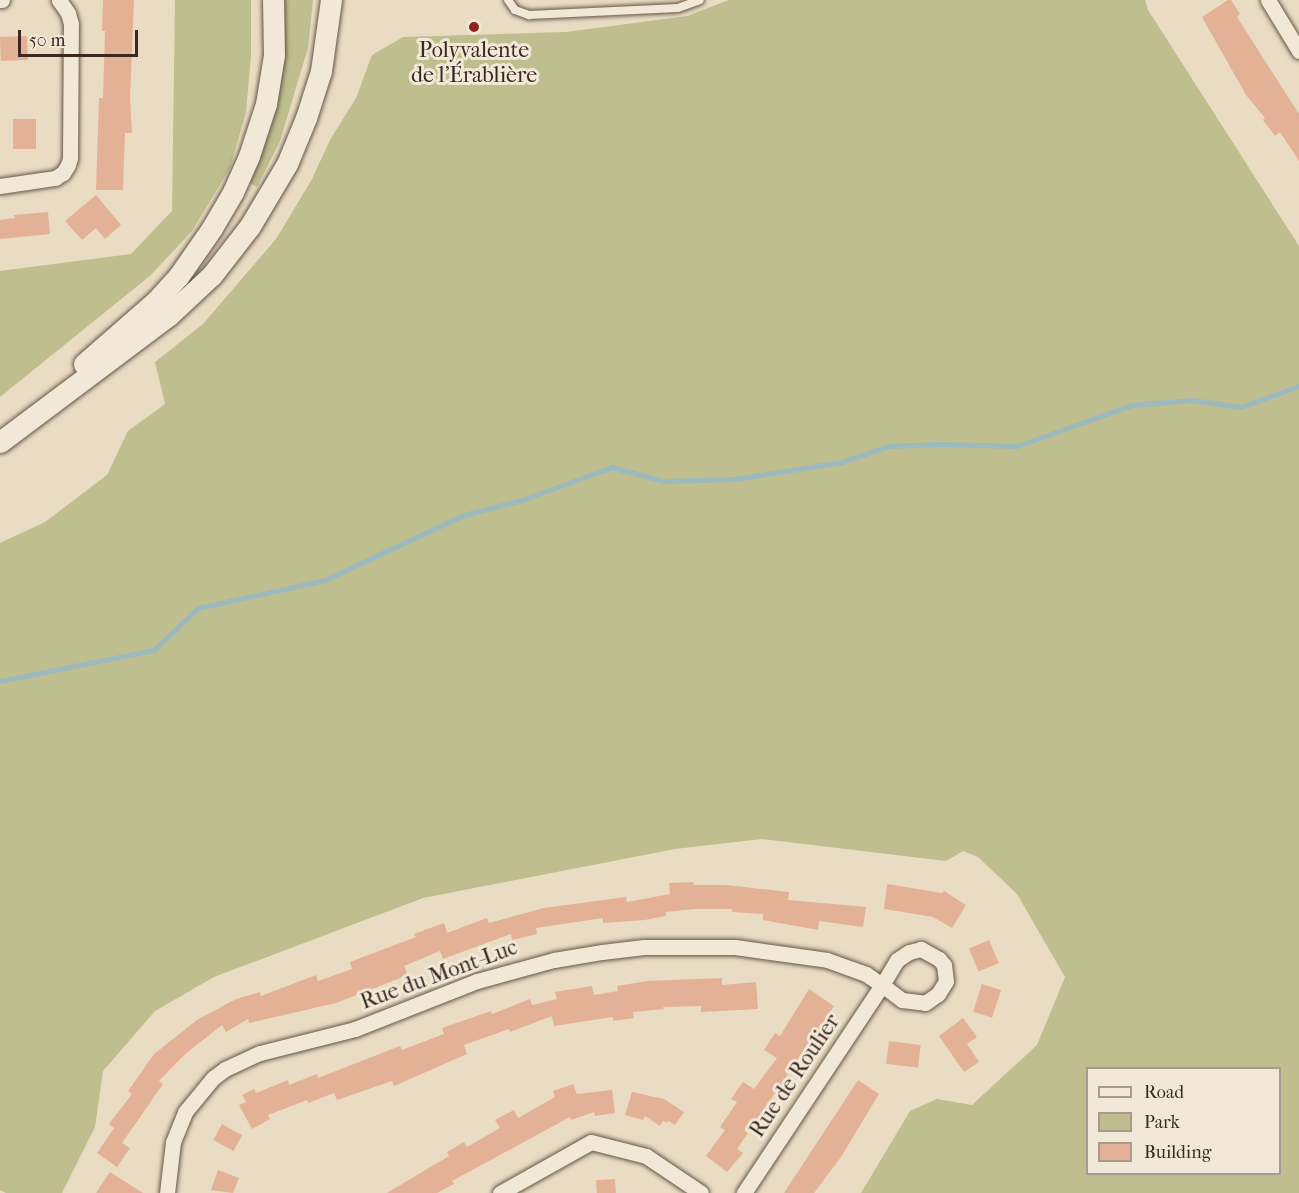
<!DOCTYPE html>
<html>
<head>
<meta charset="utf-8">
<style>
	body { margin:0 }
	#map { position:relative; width:1299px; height:1193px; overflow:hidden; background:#e9dcc2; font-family:"IM FELL French Canon",serif }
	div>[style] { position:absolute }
	.green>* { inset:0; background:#bebe8e }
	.stream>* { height:4.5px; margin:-2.25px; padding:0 2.25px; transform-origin:2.25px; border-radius:2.25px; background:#9cb9bd }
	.building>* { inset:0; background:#e3b196; transform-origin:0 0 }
	.roads { filter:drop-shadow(0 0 2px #665549) drop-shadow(0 0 2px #665549) }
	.lane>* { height:8px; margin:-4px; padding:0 4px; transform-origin:4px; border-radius:4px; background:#f1e8d7 }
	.street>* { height:15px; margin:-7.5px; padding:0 7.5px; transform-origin:7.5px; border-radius:7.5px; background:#f1e8d7 }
	.secondary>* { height:21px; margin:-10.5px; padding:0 10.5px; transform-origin:10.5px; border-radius:10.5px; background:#f1e8d7 }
	.dots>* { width:16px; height:16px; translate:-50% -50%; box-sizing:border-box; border:3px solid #f1e8d7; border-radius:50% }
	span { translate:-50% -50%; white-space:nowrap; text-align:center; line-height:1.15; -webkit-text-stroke:6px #f1e8d7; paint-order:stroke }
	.poi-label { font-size:22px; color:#3b2821 }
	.street-label { font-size:22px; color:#3b2821 }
	.legend { position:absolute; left:1086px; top:1067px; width:195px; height:108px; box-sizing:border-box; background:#f1e8d7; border:2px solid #a89b8e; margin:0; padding:8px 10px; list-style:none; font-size:18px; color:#3b2821 }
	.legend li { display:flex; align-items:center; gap:12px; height:30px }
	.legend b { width:30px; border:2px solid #a89b8e }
	.scale { position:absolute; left:18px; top:30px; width:120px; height:27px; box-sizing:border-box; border:3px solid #3b2821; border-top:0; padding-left:8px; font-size:18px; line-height:21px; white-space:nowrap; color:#3b2821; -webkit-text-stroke:4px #f1e8d7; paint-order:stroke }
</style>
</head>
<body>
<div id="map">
	<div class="green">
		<i style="clip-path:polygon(175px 0,251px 0,251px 56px,246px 112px,230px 168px,192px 231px,151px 275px,0 397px,0 271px,131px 254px,172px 211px)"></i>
		<i style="clip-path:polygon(281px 0,313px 0,308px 48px,280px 141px,257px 187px,250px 183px,270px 126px,278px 86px)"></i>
		<i style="clip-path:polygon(evenodd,729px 0,1145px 0,1148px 10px,1299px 246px,1299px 1193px,861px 1193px,910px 1111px,937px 1099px,972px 1105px,1037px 1045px,1065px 977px,1017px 894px,978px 857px,963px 851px,946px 861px,762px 839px,675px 849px,423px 898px,214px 977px,155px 1011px,103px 1071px,95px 1127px,62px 1193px,6px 1193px,0 1190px,0 543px,45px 522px,107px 475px,128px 431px,165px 404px,155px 362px,203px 324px,276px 239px,312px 179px,330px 140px,356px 98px,372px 55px,403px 37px,566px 32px,687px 16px,729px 0,1088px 1068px,1280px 1068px,1280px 1174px,1088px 1174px,1088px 1068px)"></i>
	</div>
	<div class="stream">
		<i style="left:0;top:681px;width:157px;rotate:-11.4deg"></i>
		<i style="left:154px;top:650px;width:61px;rotate:-43.7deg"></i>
		<i style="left:198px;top:608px;width:130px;rotate:-12.4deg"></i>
		<i style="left:325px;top:580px;width:153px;rotate:-25.1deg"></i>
		<i style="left:464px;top:515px;width:60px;rotate:-14.5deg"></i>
		<i style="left:522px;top:500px;width:96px;rotate:-20.1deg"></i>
		<i style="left:612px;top:467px;width:53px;rotate:15.4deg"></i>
		<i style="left:663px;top:481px;width:72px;rotate:-1.6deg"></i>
		<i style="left:735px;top:479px;width:108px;rotate:-9deg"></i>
		<i style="left:842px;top:462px;width:50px;rotate:-18.8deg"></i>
		<i style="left:889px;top:446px;width:51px;rotate:-2.2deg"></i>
		<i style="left:940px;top:444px;width:77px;rotate:1.5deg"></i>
		<i style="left:1017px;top:446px;width:122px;rotate:-19.6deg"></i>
		<i style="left:1132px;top:405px;width:60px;rotate:-4.8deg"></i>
		<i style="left:1192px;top:400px;width:49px;rotate:8.1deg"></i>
		<i style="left:1241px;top:407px;width:62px;rotate:-19.9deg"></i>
	</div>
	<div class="building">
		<i style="clip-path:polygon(103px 0,134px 0,130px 97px,132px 133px,125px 133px,123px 190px,96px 190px,99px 98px,103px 98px,105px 31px,102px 31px)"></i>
		<i style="clip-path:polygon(1228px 0,1231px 0,1240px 14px,1237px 17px,1299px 114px,1299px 161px,1280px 132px,1275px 136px,1263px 120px,1265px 118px,1246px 95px,1202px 17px)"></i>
		<i style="left:27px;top:36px;width:24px;height:27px;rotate:88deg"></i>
		<i style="left:13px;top:119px;width:23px;height:30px"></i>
		<i style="clip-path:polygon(96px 195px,121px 225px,105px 239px,96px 228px,82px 240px,65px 221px)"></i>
		<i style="clip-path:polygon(48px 212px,50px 234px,0 239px,0 220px,15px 218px,14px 215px)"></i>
		<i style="clip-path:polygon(693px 882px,694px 885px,726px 885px,789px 892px,788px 900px,866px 907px,863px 927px,819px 921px,818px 930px,763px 920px,763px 914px,732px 912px,732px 909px,694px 909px,666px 912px,666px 916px,645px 920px,603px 923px,603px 918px,536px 928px,537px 934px,512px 940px,511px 934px,443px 959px,440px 951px,404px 966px,408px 975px,336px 1003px,249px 1023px,248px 1019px,226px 1032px,222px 1025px,184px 1055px,159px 1081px,163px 1084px,122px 1143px,130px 1148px,117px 1167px,97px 1153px,114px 1128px,109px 1124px,132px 1094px,128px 1091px,154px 1054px,197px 1020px,236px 999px,260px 992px,261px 996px,316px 975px,318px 981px,352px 969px,350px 962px,416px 937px,414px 934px,444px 923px,447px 933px,487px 918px,489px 923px,544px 908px,626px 897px,627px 902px,670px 894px,669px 883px)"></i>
		<i style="clip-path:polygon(887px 884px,942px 893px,944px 891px,966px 905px,952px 928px,933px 917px,884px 909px)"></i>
		<i style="left:989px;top:940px;width:25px;height:22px;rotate:67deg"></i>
		<i style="clip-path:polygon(722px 978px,722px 985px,756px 982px,758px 1009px,701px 1012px,701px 1006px,663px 1007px,664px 1009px,633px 1012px,634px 1018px,613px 1021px,613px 1017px,554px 1026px,552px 1016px,510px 1032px,509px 1029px,464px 1045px,467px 1054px,394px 1086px,392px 1081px,337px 1100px,334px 1093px,308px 1103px,307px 1100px,268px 1115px,270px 1119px,252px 1129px,239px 1105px,246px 1102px,242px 1095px,254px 1089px,256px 1093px,288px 1080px,289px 1085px,317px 1074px,318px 1078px,400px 1046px,402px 1050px,444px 1034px,442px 1028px,491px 1011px,492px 1014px,530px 999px,532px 1005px,557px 999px,555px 992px,592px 986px,594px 995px,618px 991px,617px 986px,647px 981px)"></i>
		<i style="left:982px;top:984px;width:20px;height:29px;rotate:18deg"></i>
		<i style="clip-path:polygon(809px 989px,834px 1006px,786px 1077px,792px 1081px,781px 1098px,775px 1093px,737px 1149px,743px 1153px,727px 1172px,706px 1156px,725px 1130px,720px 1127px,737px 1102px,731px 1099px,743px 1082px,754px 1089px,777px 1058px,764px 1050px,775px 1033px,780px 1036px)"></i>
		<i style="clip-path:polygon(963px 1018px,977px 1037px,967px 1044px,979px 1062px,964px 1072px,939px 1036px)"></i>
		<i style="left:889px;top:1041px;width:32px;height:23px;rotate:7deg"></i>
		<i style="clip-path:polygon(858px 1080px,879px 1094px,841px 1157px,814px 1193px,784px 1193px)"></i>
		<i style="clip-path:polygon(573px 1084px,577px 1094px,612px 1090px,615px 1113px,595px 1116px,594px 1112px,571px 1120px,570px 1117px,452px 1181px,454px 1184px,437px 1193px,387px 1193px,449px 1156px,447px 1152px,464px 1142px,467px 1147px,500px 1128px,495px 1120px,514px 1110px,518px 1118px,555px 1097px,553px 1091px)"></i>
		<i style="clip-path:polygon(632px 1092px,664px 1099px,684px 1112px,675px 1125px,668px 1121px,667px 1123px,663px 1121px,660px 1126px,645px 1116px,643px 1120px,625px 1115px)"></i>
		<i style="left:222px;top:1124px;width:23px;height:18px;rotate:29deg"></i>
		<i style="clip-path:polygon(218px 1170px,239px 1178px,233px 1193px,211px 1190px)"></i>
		<i style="clip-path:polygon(110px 1172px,143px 1193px,96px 1193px)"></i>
		<i style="left:615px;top:1179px;width:14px;height:19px;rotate:86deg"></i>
	</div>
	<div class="roads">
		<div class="lane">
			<i style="left:508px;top:0;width:12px;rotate:55deg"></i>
			<i style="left:515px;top:10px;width:15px;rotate:20deg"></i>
			<i style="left:529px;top:15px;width:149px;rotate:-2.7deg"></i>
			<i style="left:678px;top:8px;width:23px;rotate:-20deg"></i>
		</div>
		<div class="street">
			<i style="left:0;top:0;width:2px"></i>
			<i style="left:1268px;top:0;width:60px;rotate:58.7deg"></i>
			<i style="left:0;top:186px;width:56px;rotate:-8.3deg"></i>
			<i style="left:55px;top:178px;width:9px;rotate:-32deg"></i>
			<i style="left:63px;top:173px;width:9px;rotate:-58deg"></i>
			<i style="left:68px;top:165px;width:7px;rotate:-74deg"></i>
			<i style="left:70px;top:158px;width:134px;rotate:-89.6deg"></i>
			<i style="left:71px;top:24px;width:11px;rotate:-105deg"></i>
			<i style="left:68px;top:13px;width:16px;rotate:-125deg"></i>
			<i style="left:167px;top:1193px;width:51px;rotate:-83.3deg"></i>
			<i style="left:173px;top:1142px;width:32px;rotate:-68deg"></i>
			<i style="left:185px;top:1112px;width:44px;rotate:-50.5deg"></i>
			<i style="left:213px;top:1078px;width:15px;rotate:-37deg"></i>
			<i style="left:225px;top:1069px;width:38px;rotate:-25deg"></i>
			<i style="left:260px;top:1053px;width:98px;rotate:-14.2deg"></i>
			<i style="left:355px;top:1029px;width:131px;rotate:-21.5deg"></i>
			<i style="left:477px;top:981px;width:80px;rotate:-15.3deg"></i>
			<i style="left:554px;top:960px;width:49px;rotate:-9.5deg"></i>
			<i style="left:602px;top:952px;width:42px;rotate:-6.8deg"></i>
			<i style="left:644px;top:947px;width:91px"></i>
			<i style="left:735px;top:947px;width:93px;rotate:8deg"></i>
			<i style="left:827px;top:960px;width:41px;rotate:19.7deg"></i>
			<i style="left:866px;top:974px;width:19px;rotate:35deg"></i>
			<i style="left:882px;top:985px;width:25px;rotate:37deg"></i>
			<i style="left:902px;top:1000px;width:23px;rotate:7deg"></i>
			<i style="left:925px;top:1003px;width:16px;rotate:-35deg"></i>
			<i style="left:938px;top:994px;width:15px;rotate:-58deg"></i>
			<i style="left:946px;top:981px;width:16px;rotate:-97deg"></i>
			<i style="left:944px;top:965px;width:8px;rotate:-130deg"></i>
			<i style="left:939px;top:959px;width:21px;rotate:-151deg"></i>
			<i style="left:921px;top:949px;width:12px;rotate:166deg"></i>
			<i style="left:909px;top:952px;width:14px;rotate:146deg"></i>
			<i style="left:897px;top:960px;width:29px;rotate:121deg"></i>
			<i style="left:882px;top:985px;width:250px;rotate:123.6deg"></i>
			<i style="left:500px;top:1193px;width:104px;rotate:-29.3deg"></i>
			<i style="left:591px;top:1142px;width:57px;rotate:14.3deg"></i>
			<i style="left:646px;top:1156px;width:66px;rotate:33.9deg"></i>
		</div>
		<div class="secondary">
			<i style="left:84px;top:364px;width:97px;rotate:-41.2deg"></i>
			<i style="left:157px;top:300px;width:31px;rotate:-48deg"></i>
			<i style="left:178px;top:277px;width:60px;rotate:-55.2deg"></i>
			<i style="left:212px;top:228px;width:42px;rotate:-59.7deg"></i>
			<i style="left:233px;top:192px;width:39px;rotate:-66deg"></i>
			<i style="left:249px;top:156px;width:55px;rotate:-71.9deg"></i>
			<i style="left:266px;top:104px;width:50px;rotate:-80.7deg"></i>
			<i style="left:274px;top:55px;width:55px;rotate:-91deg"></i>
			<i style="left:0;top:442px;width:210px;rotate:-36.9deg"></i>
			<i style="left:168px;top:316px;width:60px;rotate:-43deg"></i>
			<i style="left:212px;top:275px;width:62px;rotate:-52.2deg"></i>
			<i style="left:250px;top:226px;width:72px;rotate:-59.2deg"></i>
			<i style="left:287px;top:164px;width:50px;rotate:-67.6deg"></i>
			<i style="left:306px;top:118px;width:49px;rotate:-72.3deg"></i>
			<i style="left:321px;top:71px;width:72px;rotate:-82deg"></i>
		</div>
	</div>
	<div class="dots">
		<i style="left:474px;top:27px;background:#8f2418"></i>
	</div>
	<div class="poi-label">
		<span style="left:474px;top:63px">Polyvalente<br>de l'Érablière</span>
	</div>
	<div class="street-label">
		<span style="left:439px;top:975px;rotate:-20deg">Rue du Mont-Luc</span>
		<span style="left:795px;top:1076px;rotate:-56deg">Rue de Roulier</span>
	</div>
	<ul class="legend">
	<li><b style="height:8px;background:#f1e8d7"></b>Road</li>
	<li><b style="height:16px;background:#bebe8e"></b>Park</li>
	<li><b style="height:16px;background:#e3b196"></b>Building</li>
	</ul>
	<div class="scale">50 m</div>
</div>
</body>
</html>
